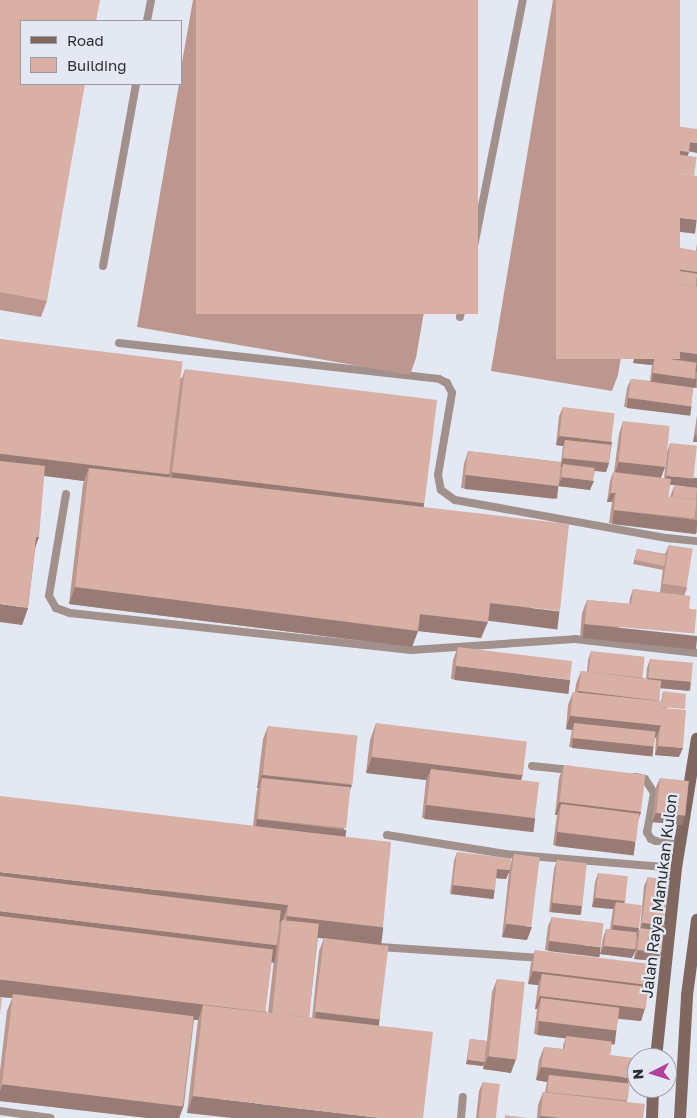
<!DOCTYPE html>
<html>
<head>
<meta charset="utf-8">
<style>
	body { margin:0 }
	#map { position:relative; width:697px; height:1118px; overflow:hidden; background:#e4e8f3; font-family:"Golos Text",sans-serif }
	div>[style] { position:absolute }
	.lane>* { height:8px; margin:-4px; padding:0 4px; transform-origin:4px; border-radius:4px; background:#a2908c }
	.secondary>* { height:12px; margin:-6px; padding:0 6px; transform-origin:6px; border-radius:6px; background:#806760 }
	.wall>* { inset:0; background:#bb978f }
	.shaded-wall>* { inset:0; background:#987b74; transform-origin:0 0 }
	.building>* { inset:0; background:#d9b0a6; transform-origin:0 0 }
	span { translate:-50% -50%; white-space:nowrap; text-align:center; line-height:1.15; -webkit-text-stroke:4.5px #e4e8f3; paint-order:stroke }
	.street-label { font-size:16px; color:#2c2d31 }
	.legend { position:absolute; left:20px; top:20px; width:162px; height:65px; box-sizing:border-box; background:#e4e8f3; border:1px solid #9a9da5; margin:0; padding:6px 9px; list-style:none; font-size:15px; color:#2c2d31 }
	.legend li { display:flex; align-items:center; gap:10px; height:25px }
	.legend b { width:25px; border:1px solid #9a9da5 }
	.north { position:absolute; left:627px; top:1048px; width:50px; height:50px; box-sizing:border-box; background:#e4e8f3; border:1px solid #9a9da5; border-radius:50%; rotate:265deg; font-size:14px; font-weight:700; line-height:20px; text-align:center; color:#2c2d31 }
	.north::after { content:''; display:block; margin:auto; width:18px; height:22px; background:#b2419e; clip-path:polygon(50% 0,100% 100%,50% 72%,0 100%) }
</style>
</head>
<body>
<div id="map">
	<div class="lane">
		<i style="left:147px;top:21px;width:21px;rotate:-79deg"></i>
		<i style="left:103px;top:266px;width:185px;rotate:-79.7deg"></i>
		<i style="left:460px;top:317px;width:323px;rotate:-78.8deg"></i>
		<i style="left:119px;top:343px;width:322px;rotate:6.4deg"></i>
		<i style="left:439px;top:379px;width:9px;rotate:27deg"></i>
		<i style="left:447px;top:383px;width:11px;rotate:63deg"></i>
		<i style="left:452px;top:393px;width:83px;rotate:99.7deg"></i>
		<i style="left:438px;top:475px;width:15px;rotate:79deg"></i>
		<i style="left:441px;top:490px;width:17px;rotate:36deg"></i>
		<i style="left:455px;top:500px;width:215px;rotate:10.2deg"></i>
		<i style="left:667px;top:538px;width:30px;rotate:6deg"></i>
		<i style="left:66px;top:494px;width:103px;rotate:99.5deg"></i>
		<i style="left:49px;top:596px;width:14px;rotate:60deg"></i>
		<i style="left:56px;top:608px;width:15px;rotate:20deg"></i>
		<i style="left:70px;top:613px;width:343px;rotate:6.2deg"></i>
		<i style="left:411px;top:650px;width:164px;rotate:-3.8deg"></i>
		<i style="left:575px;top:639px;width:123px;rotate:6.5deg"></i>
		<i style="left:532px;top:766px;width:39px;rotate:6deg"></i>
		<i style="left:635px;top:777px;width:10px;rotate:11deg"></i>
		<i style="left:645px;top:779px;width:17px;rotate:57deg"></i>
		<i style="left:654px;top:793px;width:40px;rotate:100deg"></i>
		<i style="left:647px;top:832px;width:8px;rotate:60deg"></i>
		<i style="left:651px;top:839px;width:5px;rotate:22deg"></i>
		<i style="left:656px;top:841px;width:25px;rotate:-2deg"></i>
		<i style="left:387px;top:835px;width:120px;rotate:9.1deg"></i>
		<i style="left:505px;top:854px;width:172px;rotate:4.7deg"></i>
		<i style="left:380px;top:947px;width:161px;rotate:3.9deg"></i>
		<i style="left:0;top:1111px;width:51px;rotate:7.8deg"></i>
		<i style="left:461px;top:1118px;width:21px;rotate:-85deg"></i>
	</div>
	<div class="secondary">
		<i style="left:656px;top:1058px;width:191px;rotate:-84deg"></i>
		<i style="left:676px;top:868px;width:131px;rotate:-80.8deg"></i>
		<i style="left:652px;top:1118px;width:30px;rotate:-88deg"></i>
		<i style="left:680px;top:1118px;width:123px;rotate:-86.7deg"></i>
		<i style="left:687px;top:995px;width:76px;rotate:-82.4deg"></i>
	</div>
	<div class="wall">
		<i style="clip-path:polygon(0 0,47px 301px,41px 317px,0 310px)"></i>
		<i style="clip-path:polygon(193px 0,478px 0,416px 358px,410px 375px,137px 327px,179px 84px,181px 84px,181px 68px)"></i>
		<i style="clip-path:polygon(553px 0,680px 0,618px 375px,612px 391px,491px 371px)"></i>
		<i style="clip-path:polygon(675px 126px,689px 151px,653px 228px,659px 185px,664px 172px,665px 162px,668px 153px,670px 153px,672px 135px)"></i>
		<i style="clip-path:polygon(697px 243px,697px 388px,693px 388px,691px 406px,688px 415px,624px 407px,627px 388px,631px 379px,650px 381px,652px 365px,633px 363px,643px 297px,649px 280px,650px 280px,654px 267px,674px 271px,676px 257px,680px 248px,696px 251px)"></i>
		<i style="clip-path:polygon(0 339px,182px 378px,185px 369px,424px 504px,423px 507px,553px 628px,488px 620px,481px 638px,418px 631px,412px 647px,69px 604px,83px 484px,84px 481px,44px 476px,28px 608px,22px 625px)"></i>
		<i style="clip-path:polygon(563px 407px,612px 442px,609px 463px,606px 472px,595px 471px,590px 490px,558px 486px,554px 499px,461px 488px,464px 464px,468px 451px,561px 462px,563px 446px,556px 445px,559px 416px)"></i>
		<i style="clip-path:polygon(697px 415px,697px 442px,693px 442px)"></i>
		<i style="clip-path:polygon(623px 421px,665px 467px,661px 478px,664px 478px,667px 452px,670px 443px,670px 485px,668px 497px,670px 497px,674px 486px,697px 488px,697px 533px,609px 523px,612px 502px,607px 502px,610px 481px,613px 472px,614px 472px,619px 434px)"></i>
		<i style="clip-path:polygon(669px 545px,687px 588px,684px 596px,690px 610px,580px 637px,582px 613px,587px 600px,629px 604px,630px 598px,633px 589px,660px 593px,663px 568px,663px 570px,633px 564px,637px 549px,665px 554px)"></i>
		<i style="clip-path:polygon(458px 647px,565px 692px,451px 679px,453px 660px)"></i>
		<i style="clip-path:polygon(591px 651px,643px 678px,646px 679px,647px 668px,650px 659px,691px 682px,688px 691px,660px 688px,659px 702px,661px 702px,662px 696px,663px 691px,679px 757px,655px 755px,656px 738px,655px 738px,651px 756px,569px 747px,572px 730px,566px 729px,568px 705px,573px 692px,575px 692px,576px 684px,581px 671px,587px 672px,588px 660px)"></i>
		<i style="clip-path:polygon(376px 723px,523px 774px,521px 780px,535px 818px,530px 831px,422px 818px,426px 780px,366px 773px,370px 740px)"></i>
		<i style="clip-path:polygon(evenodd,268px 726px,352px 785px,350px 789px,343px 836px,383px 927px,376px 944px,380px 1020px,187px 1113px,198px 1020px,194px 1020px,184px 1105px,179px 1118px,148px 1118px,0 1101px,0 1071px,7px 1011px,12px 998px,0 997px,253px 826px,257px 791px,258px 788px,257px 788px,263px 739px,268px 726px,318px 937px,324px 938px,319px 951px,312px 1018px,309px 1017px,318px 937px,268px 726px,275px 950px,268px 1013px,265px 1012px,272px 958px,275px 950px)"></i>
		<i style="clip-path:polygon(564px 765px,641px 812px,638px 821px,631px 854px,553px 845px,557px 815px,555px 815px,559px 778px)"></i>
		<i style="clip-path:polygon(660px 778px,682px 825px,652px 822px,656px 787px)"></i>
		<i style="clip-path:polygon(457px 852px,510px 865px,514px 854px,527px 940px,502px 937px,509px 872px,506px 879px,496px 878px,492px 899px,450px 894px,454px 861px)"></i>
		<i style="clip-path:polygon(557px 860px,582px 906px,579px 915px,549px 912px,554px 869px)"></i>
		<i style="clip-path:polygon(598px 873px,625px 901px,624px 903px,639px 928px,637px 936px,640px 929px,644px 886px,648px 877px,665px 926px,663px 931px,661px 952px,658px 961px,634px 959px,635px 950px,632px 958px,600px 954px,603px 938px,606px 929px,610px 929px,613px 909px,592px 907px,595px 882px)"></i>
		<i style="clip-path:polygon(552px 917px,598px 956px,545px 950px,548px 926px)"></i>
		<i style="clip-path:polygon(535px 950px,647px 997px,645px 1008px,641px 1021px,618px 1019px,616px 1030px,612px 1042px,610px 1055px,627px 1084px,627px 1102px,643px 1118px,537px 1118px,538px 1105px,543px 1092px,545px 1092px,547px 1082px,536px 1080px,539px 1060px,544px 1047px,563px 1049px,563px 1045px,566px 1038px,534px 1034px,537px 1009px,535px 1009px,538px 985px,528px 984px,531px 963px)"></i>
		<i style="clip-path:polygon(497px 979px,511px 1073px,483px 1069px,484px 1064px,483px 1066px,466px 1064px,469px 1044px,470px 1039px,487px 1041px,492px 992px)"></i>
		<i style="clip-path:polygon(483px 1082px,496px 1118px,476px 1118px,479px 1091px)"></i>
	</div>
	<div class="shaded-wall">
		<i style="clip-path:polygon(690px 142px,697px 143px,697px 153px,687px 151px)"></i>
		<i style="clip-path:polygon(672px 150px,689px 152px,686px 161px,669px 159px)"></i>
		<i style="left:658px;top:215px;width:39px;height:14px;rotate:7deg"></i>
		<i style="clip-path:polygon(677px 269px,697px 272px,697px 281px,673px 278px)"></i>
		<i style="clip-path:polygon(640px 346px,697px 354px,697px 372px,655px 357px,652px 365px,633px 363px)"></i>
		<i style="left:653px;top:373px;width:44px;height:9px;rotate:8deg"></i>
		<i style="left:628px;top:398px;width:64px;height:10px;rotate:7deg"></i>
		<i style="clip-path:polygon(696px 433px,697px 442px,693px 442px)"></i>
		<i style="clip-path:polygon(559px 436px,612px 442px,609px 451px,565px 440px,563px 446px,556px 445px)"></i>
		<i style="clip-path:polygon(0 453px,170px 474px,164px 491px,89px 468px,84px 481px,0 470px)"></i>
		<i style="clip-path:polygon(563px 458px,609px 463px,606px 472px,563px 467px,563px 464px,562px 467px,560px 467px)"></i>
		<i style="clip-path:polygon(619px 462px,665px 467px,660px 480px,614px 475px)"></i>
		<i style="left:172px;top:472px;width:254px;height:18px;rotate:7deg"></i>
		<i style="left:466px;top:475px;width:93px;height:14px;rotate:6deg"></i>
		<i style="clip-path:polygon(667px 476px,697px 478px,697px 488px,664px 484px)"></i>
		<i style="clip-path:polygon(562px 477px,594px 481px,590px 490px,558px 486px)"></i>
		<i style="clip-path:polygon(611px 493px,615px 493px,612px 502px,607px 502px)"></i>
		<i style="left:614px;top:510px;width:84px;height:14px;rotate:7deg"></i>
		<i style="clip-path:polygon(36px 537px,39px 537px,33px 554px)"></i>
		<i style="clip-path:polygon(75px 587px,420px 614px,488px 622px,481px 638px,418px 631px,412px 647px,69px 604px)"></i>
		<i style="left:490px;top:603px;width:70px;height:18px;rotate:7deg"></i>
		<i style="clip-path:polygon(0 604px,28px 608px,22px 625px,0 622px)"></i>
		<i style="left:584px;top:624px;width:114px;height:14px;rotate:6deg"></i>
		<i style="left:456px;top:666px;width:115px;height:14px;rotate:7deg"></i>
		<i style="left:648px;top:678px;width:43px;height:9px;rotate:5deg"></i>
		<i style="left:578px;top:691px;width:82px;height:14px;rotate:7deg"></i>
		<i style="clip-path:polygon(570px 716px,661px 725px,656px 738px,573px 730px,574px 723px,572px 730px,566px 729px)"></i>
		<i style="left:573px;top:738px;width:81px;height:10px;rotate:6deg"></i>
		<i style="clip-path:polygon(658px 746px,683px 748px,679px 757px,655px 755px)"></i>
		<i style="clip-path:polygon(372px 757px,523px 774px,517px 791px,431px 769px,426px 780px,366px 773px)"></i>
		<i style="clip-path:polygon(262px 775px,352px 785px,347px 798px,262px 778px,258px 788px,257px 788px)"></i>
		<i style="clip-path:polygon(559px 802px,641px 812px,636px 825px,561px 804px,557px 815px,555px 815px)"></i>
		<i style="left:426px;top:805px;width:110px;height:14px;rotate:7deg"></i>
		<i style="clip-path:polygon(656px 813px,685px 816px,682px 825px,652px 822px)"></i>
		<i style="left:257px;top:819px;width:90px;height:14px;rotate:7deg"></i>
		<i style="left:557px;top:832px;width:79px;height:14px;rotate:7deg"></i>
		<i style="clip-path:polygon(497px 869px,510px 870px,506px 879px,494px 878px)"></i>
		<i style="clip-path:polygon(0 872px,288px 905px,282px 922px,282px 920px,281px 922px,0 889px)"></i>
		<i style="left:453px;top:885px;width:42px;height:9px;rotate:7deg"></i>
		<i style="clip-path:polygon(595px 898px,625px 901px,621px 910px,616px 902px,613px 909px,592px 907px)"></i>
		<i style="left:552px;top:903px;width:30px;height:9px;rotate:6deg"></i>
		<i style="left:0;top:911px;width:279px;height:18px;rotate:7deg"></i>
		<i style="left:287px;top:916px;width:97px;height:18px;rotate:7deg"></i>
		<i style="clip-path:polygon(643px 923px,665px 926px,662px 934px,639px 932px)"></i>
		<i style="clip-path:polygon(507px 924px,532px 927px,527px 940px,502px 937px)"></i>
		<i style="left:613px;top:925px;width:26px;height:9px;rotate:7deg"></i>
		<i style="left:549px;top:941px;width:52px;height:10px;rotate:7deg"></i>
		<i style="clip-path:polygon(604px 946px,636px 949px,632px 958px,600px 954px)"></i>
		<i style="clip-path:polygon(638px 950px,661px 952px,658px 961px,634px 959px)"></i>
		<i style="clip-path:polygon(533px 971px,652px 984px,647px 997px,542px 974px,538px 985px,528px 984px)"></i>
		<i style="clip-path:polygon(0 979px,266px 1011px,260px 1028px,203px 1005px,198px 1020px,13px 998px,13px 994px,12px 998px,0 997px)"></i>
		<i style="clip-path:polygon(540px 996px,645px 1008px,641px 1021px,540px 1009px,541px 998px,537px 1009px,535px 1009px)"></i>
		<i style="left:316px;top:1012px;width:64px;height:14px;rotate:7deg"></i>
		<i style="left:539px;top:1021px;width:78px;height:14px;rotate:7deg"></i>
		<i style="clip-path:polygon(488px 1056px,516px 1059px,511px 1073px,483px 1069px)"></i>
		<i style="clip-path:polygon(468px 1060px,485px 1062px,483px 1066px,466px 1064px)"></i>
		<i style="clip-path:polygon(541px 1067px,630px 1078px,625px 1091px,549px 1075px,547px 1082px,536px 1080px)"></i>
		<i style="clip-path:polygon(3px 1084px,184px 1105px,179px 1118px,148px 1118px,0 1101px,0 1091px)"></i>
		<i style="clip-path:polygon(193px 1096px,381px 1118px,232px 1118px,187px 1113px)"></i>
		<i style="clip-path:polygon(541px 1116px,562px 1118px,540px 1118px)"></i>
	</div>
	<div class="building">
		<i style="clip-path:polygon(0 0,100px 0,96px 21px,21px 21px,21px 84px,85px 84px,47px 301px,0 292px)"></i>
		<i style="left:196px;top:0;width:282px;height:314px"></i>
		<i style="left:556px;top:0;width:124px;height:359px"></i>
		<i style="clip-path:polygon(675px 126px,697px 129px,697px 143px,690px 142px,689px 152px,672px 150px)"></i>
		<i style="left:668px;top:153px;width:29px;height:19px;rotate:8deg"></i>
		<i style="clip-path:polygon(664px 172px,697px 176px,697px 220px,658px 215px)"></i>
		<i style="clip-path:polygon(680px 248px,697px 251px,697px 272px,677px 269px)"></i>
		<i style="left:654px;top:267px;width:44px;height:13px;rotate:9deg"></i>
		<i style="clip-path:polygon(649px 280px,697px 287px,697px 354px,640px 346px)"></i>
		<i style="left:0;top:339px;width:184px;height:114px;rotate:7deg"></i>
		<i style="left:655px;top:357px;width:42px;height:16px;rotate:8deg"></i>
		<i style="left:185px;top:369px;width:254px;height:104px;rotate:7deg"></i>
		<i style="left:631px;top:379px;width:63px;height:19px;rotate:8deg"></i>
		<i style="left:563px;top:407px;width:52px;height:29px;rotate:7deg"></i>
		<i style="left:623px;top:421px;width:47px;height:41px;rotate:6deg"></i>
		<i style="left:565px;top:440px;width:46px;height:18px;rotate:6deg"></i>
		<i style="left:670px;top:443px;width:27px;height:33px;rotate:6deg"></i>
		<i style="left:468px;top:451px;width:94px;height:24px;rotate:7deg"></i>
		<i style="clip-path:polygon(0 461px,45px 466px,39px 537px,36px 537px,28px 608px,0 604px)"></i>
		<i style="left:563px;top:464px;width:32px;height:13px;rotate:7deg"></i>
		<i style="clip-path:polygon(89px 468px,569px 524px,560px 611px,490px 603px,488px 622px,420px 614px,418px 631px,75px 587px)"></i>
		<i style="clip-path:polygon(613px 472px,671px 479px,668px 497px,616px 491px,615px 493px,611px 493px)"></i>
		<i style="left:674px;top:486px;width:23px;height:11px;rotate:5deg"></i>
		<i style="left:616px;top:491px;width:81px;height:19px;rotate:6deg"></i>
		<i style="left:669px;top:545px;width:24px;height:39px;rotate:9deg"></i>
		<i style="left:637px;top:549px;width:30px;height:11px;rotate:12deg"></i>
		<i style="left:633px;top:589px;width:58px;height:15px;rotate:7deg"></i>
		<i style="left:587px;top:600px;width:110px;height:24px;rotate:5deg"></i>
		<i style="left:458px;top:647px;width:115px;height:19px;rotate:7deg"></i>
		<i style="left:591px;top:651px;width:54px;height:21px;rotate:6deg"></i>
		<i style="left:650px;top:659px;width:43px;height:19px;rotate:5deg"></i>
		<i style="left:581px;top:671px;width:81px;height:20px;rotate:7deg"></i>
		<i style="clip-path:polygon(663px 691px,686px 694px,685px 709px,662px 707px,663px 702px,662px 702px)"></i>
		<i style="left:573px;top:692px;width:91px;height:24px;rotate:6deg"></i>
		<i style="clip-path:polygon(662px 708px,686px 710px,683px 748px,658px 746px,660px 729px,661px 725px)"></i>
		<i style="left:376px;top:723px;width:152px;height:34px;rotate:7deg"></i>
		<i style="left:574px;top:723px;width:82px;height:15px;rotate:6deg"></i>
		<i style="left:268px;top:726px;width:90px;height:49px;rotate:6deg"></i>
		<i style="left:564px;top:765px;width:82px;height:37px;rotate:7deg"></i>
		<i style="left:431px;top:769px;width:109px;height:36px;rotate:7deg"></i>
		<i style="left:262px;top:778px;width:89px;height:41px;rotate:6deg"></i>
		<i style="left:660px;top:778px;width:29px;height:35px;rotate:6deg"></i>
		<i style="clip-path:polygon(0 796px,391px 842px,383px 927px,287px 916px,288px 905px,0 872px)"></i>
		<i style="left:561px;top:804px;width:79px;height:28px;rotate:7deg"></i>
		<i style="clip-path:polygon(457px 852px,511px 858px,510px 870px,497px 869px,495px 890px,453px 885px)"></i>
		<i style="left:514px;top:854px;width:26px;height:70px;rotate:7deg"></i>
		<i style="left:557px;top:860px;width:30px;height:43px;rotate:6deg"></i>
		<i style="left:598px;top:873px;width:30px;height:25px;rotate:6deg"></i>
		<i style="left:0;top:876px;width:283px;height:35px;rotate:7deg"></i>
		<i style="left:648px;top:877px;width:22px;height:46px;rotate:8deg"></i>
		<i style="left:616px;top:902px;width:26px;height:23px;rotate:7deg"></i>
		<i style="left:0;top:916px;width:275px;height:63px;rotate:7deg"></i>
		<i style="left:552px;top:917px;width:52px;height:24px;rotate:7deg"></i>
		<i style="left:282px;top:920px;width:37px;height:94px;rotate:6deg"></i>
		<i style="left:640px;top:928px;width:24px;height:22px;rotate:7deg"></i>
		<i style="left:606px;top:929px;width:31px;height:17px;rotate:6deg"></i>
		<i style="left:324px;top:938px;width:65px;height:74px;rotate:7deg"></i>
		<i style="left:535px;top:950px;width:120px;height:21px;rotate:7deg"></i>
		<i style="left:542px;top:974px;width:107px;height:22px;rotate:7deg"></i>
		<i style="left:497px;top:979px;width:28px;height:78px;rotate:6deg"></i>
		<i style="left:13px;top:994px;width:182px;height:91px;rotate:7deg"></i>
		<i style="clip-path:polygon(0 997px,2px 998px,0 1014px)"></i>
		<i style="left:541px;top:998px;width:79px;height:23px;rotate:7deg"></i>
		<i style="clip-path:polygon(203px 1005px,433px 1032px,423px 1118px,381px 1118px,193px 1096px)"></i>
		<i style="left:566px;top:1036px;width:46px;height:14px;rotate:7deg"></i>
		<i style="left:470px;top:1039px;width:17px;height:21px;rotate:7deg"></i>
		<i style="left:544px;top:1047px;width:89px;height:20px;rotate:7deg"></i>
		<i style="left:549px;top:1075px;width:81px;height:17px;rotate:6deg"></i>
		<i style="left:483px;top:1082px;width:17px;height:36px;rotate:7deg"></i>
		<i style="clip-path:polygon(543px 1092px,645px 1104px,643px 1118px,562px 1118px,541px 1116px)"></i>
		<i style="clip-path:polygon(505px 1115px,527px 1118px,505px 1118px)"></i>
	</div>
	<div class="street-label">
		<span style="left:659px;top:896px;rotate:-83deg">Jalan Raya Manukan Kulon</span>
	</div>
	<ul class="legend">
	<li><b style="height:6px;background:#806760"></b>Road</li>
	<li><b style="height:14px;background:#d9b0a6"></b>Building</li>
	</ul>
	<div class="north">N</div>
</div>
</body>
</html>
